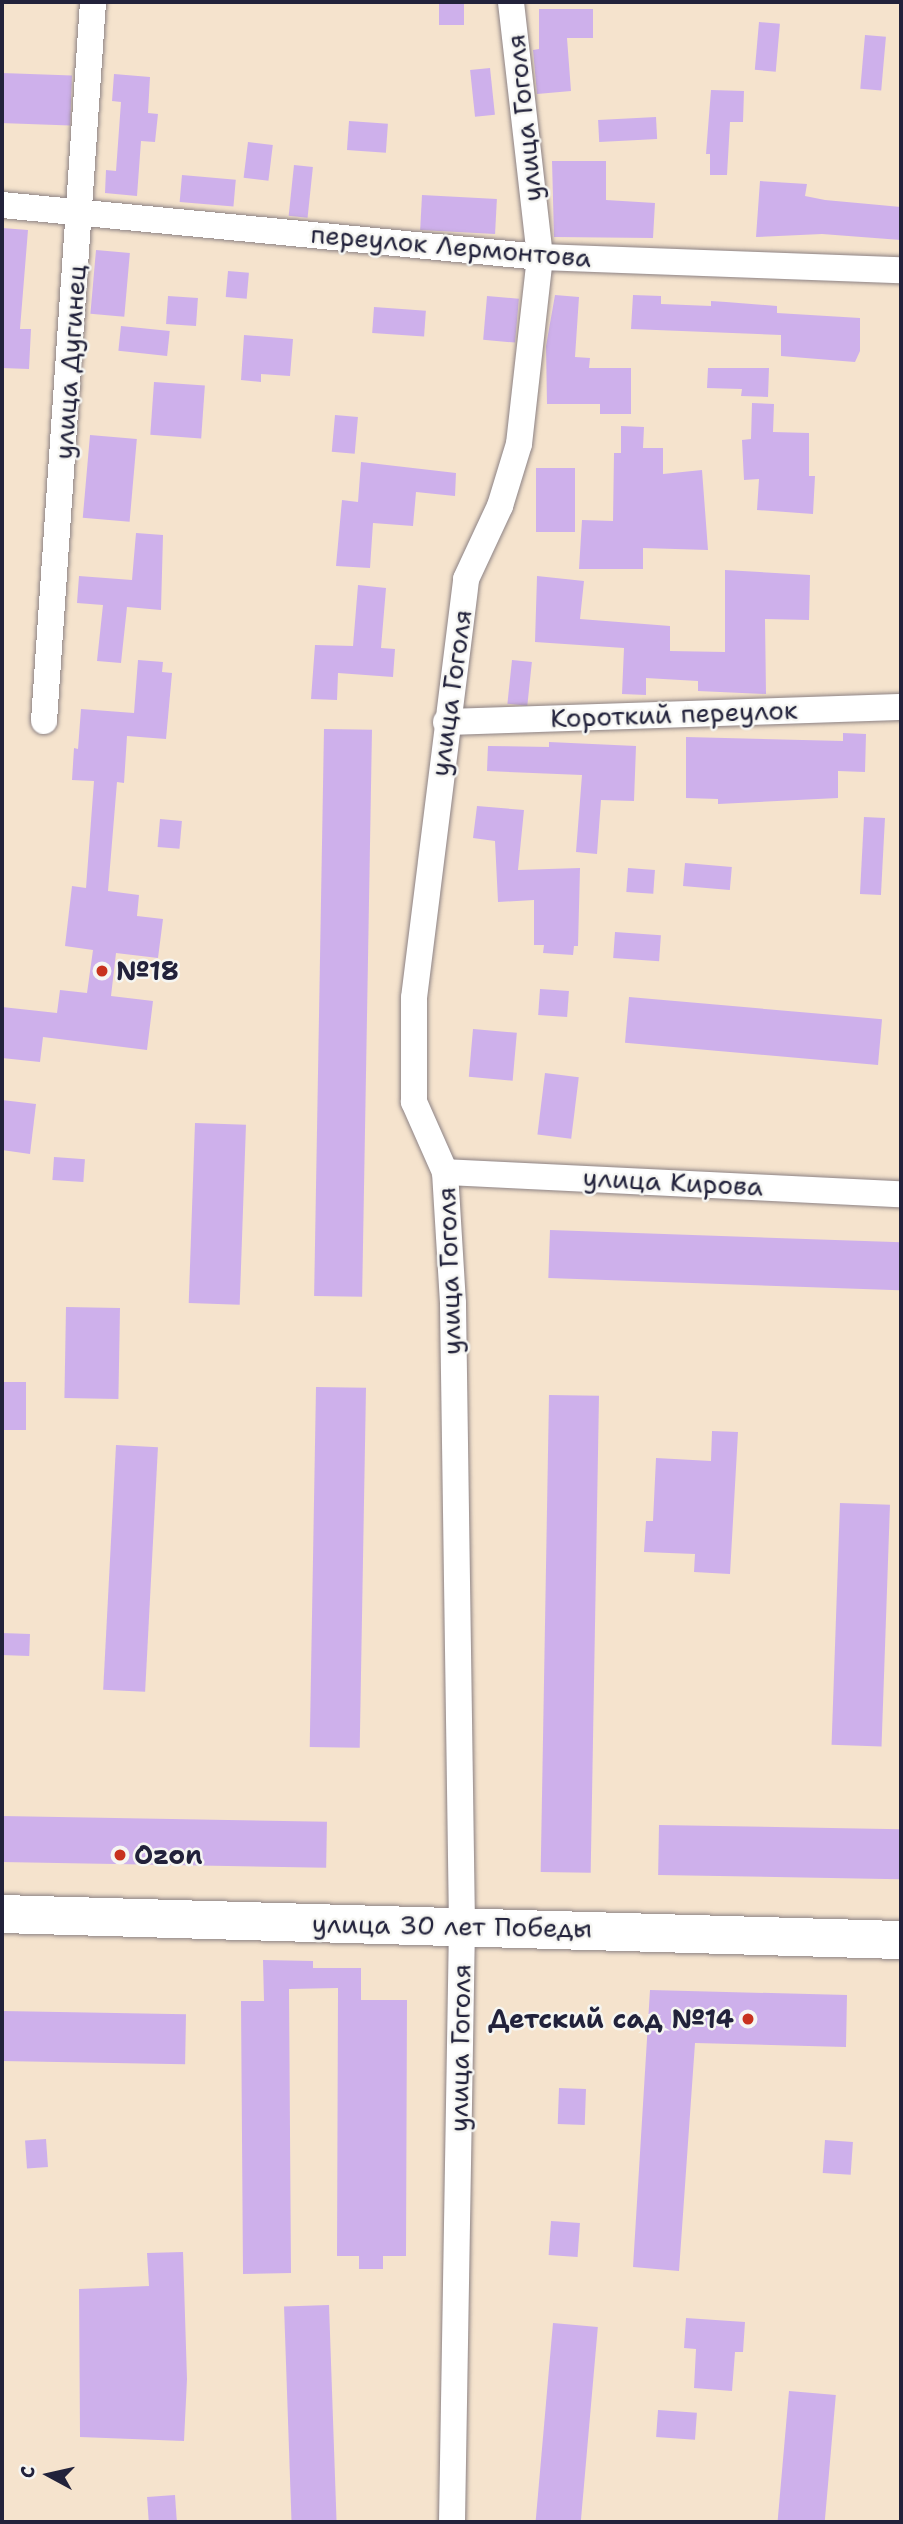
<!DOCTYPE html>
<html>
<head>
<meta charset="utf-8">
<style>
	body { margin:0 }
	#map { position:relative; width:903px; height:2524px; overflow:hidden; background:#f5e3cd; font-family:"Shantell Sans",sans-serif }
	div>[style] { position:absolute }
	.building>* { inset:0; background:#ceb0eb; transform-origin:0 0 }
	.roads { filter:drop-shadow(0 0 2px #8c8284) drop-shadow(0 0 2px #8c8284) }
	.street>* { height:26px; margin:-13px; padding:0 13px; transform-origin:13px; border-radius:13px; background:#fff }
	.secondary>* { height:38px; margin:-19px; padding:0 19px; transform-origin:19px; border-radius:19px; background:#fff }
	.dots>* { width:19px; height:19px; translate:-50% -50%; box-sizing:border-box; border:4px solid #f6f6f2; border-radius:50% }
	span { translate:-50% -50%; white-space:nowrap; text-align:center; line-height:1.15; -webkit-text-stroke:5px #f6f6f2; paint-order:stroke }
	.street-label { font-size:26px; color:#22223b }
	.poi-label { font-size:26px; color:#22223b; font-weight:700 }
	.left { translate:0 -50%; text-align:left }
	.right { translate:-100% -50%; text-align:right }
	.frame { position:absolute; inset:0; border:4px solid #22223b; pointer-events:none }
	.north { position:absolute; left:14px; top:2440px; width:70px; height:70px; -webkit-text-stroke:5px #f6f6f2; paint-order:stroke; rotate:278deg; font-size:19px; font-weight:700; line-height:28px; text-align:center; color:#22223b }
	.north::after { content:''; display:block; margin:auto; width:24px; height:32px; background:#22223b; clip-path:polygon(50% 0,100% 100%,50% 72%,0 100%) }
</style>
</head>
<body>
<div id="map">
	<div class="building">
		<i style="left:439px;top:2px;width:25px;height:23px"></i>
		<i style="clip-path:polygon(539px 9px,593px 9px,593px 38px,567px 38px,571px 91px,537px 94px,533px 50px,539px 49px)"></i>
		<i style="left:759px;top:22px;width:21px;height:48px;rotate:5deg"></i>
		<i style="left:865px;top:35px;width:21px;height:54px;rotate:5deg"></i>
		<i style="left:490px;top:68px;width:47px;height:20px;rotate:84deg"></i>
		<i style="left:2px;top:73px;width:70px;height:50px;rotate:2deg"></i>
		<i style="clip-path:polygon(114px 74px,150px 77px,148px 113px,158px 114px,155px 142px,141px 141px,137px 196px,105px 193px,106px 170px,116px 171px,121px 102px,112px 101px)"></i>
		<i style="clip-path:polygon(711px 90px,744px 91px,743px 122px,730px 122px,727px 175px,710px 175px,710px 154px,706px 154px)"></i>
		<i style="left:656px;top:117px;width:22px;height:58px;rotate:87deg"></i>
		<i style="left:349px;top:121px;width:39px;height:29px;rotate:4deg"></i>
		<i style="left:248px;top:142px;width:25px;height:36px;rotate:7deg"></i>
		<i style="clip-path:polygon(552px 161px,606px 161px,606px 200px,655px 203px,653px 238px,554px 237px)"></i>
		<i style="left:294px;top:165px;width:19px;height:51px;rotate:6deg"></i>
		<i style="left:182px;top:175px;width:54px;height:27px;rotate:5deg"></i>
		<i style="clip-path:polygon(760px 181px,807px 184px,805px 196px,825px 200px,901px 207px,901px 240px,822px 234px,756px 237px)"></i>
		<i style="left:422px;top:195px;width:75px;height:35px;rotate:3deg"></i>
		<i style="clip-path:polygon(2px 228px,28px 230px,20px 329px,31px 329px,29px 369px,2px 368px)"></i>
		<i style="left:96px;top:250px;width:34px;height:64px;rotate:5deg"></i>
		<i style="left:228px;top:271px;width:21px;height:26px;rotate:5deg"></i>
		<i style="clip-path:polygon(555px 295px,579px 297px,575px 357px,590px 358px,589px 368px,631px 368px,631px 414px,600px 414px,600px 404px,547px 404px,546px 346px)"></i>
		<i style="clip-path:polygon(633px 295px,661px 296px,661px 304px,711px 306px,711px 301px,726px 302px,777px 306px,777px 313px,860px 318px,860px 351px,855px 362px,781px 356px,781px 335px,631px 329px)"></i>
		<i style="left:168px;top:296px;width:30px;height:28px;rotate:4deg"></i>
		<i style="left:487px;top:296px;width:32px;height:44px;rotate:5deg"></i>
		<i style="left:374px;top:307px;width:52px;height:26px;rotate:4deg"></i>
		<i style="left:121px;top:326px;width:49px;height:25px;rotate:6deg"></i>
		<i style="clip-path:polygon(244px 335px,293px 339px,290px 376px,261px 374px,261px 382px,241px 380px)"></i>
		<i style="clip-path:polygon(708px 368px,769px 368px,768px 397px,741px 396px,742px 389px,707px 388px)"></i>
		<i style="left:154px;top:382px;width:51px;height:53px;rotate:4deg"></i>
		<i style="clip-path:polygon(752px 403px,774px 404px,773px 432px,809px 433px,809px 476px,815px 476px,813px 514px,757px 510px,759px 479px,744px 480px,742px 440px,751px 439px)"></i>
		<i style="left:335px;top:415px;width:23px;height:37px;rotate:5deg"></i>
		<i style="clip-path:polygon(621px 426px,644px 427px,643px 448px,663px 448px,663px 474px,702px 470px,708px 550px,643px 548px,643px 569px,579px 569px,582px 520px,613px 521px,614px 453px,621px 453px)"></i>
		<i style="left:90px;top:435px;width:47px;height:83px;rotate:5deg"></i>
		<i style="clip-path:polygon(361px 462px,456px 473px,455px 496px,416px 492px,413px 526px,373px 523px,370px 568px,336px 566px,342px 500px,358px 502px)"></i>
		<i style="left:536px;top:468px;width:39px;height:64px"></i>
		<i style="clip-path:polygon(136px 533px,163px 535px,161px 610px,127px 607px,121px 663px,97px 661px,103px 605px,77px 603px,79px 576px,132px 580px)"></i>
		<i style="clip-path:polygon(725px 570px,810px 575px,809px 620px,765px 619px,766px 694px,698px 691px,698px 681px,646px 678px,646px 695px,622px 694px,624px 648px,535px 642px,537px 576px,584px 581px,580px 619px,670px 626px,670px 651px,725px 652px)"></i>
		<i style="clip-path:polygon(358px 585px,386px 588px,381px 648px,395px 649px,393px 677px,338px 673px,337px 700px,311px 699px,315px 645px,353px 646px)"></i>
		<i style="clip-path:polygon(138px 660px,163px 662px,162px 672px,172px 673px,166px 739px,127px 736px,124px 783px,117px 782px,108px 891px,139px 895px,137px 916px,163px 919px,158px 958px,116px 953px,111px 996px,153px 1001px,147px 1050px,43px 1037px,40px 1062px,2px 1058px,2px 1007px,57px 1013px,60px 990px,87px 993px,93px 950px,65px 946px,72px 886px,86px 888px,94px 781px,72px 780px,74px 748px,78px 749px,81px 709px,134px 713px)"></i>
		<i style="left:512px;top:660px;width:20px;height:44px;rotate:6deg"></i>
		<i style="left:324px;top:729px;width:48px;height:567px;rotate:1deg"></i>
		<i style="clip-path:polygon(843px 733px,866px 734px,865px 772px,838px 771px,838px 798px,718px 804px,718px 799px,686px 798px,686px 737px,843px 741px)"></i>
		<i style="clip-path:polygon(549px 742px,636px 746px,634px 801px,601px 800px,597px 854px,576px 852px,582px 775px,487px 771px,488px 746px,549px 747px)"></i>
		<i style="clip-path:polygon(477px 806px,524px 810px,518px 870px,580px 868px,578px 946px,574px 946px,573px 955px,543px 953px,544px 945px,534px 945px,534px 900px,498px 902px,495px 841px,473px 838px)"></i>
		<i style="left:864px;top:817px;width:21px;height:77px;rotate:3deg"></i>
		<i style="left:160px;top:819px;width:22px;height:28px;rotate:5deg"></i>
		<i style="left:685px;top:863px;width:47px;height:23px;rotate:5deg"></i>
		<i style="left:628px;top:868px;width:27px;height:24px;rotate:4deg"></i>
		<i style="left:615px;top:932px;width:46px;height:26px;rotate:4deg"></i>
		<i style="left:540px;top:989px;width:29px;height:26px;rotate:4deg"></i>
		<i style="left:629px;top:997px;width:254px;height:46px;rotate:5deg"></i>
		<i style="left:473px;top:1029px;width:44px;height:48px;rotate:5deg"></i>
		<i style="left:545px;top:1073px;width:34px;height:62px;rotate:7deg"></i>
		<i style="clip-path:polygon(2px 1100px,36px 1104px,30px 1154px,2px 1150px)"></i>
		<i style="left:195px;top:1123px;width:51px;height:180px;rotate:2deg"></i>
		<i style="left:54px;top:1157px;width:31px;height:23px;rotate:4deg"></i>
		<i style="left:550px;top:1230px;width:351px;height:48px;rotate:2deg"></i>
		<i style="left:66px;top:1307px;width:54px;height:91px;rotate:1deg"></i>
		<i style="left:2px;top:1382px;width:24px;height:48px"></i>
		<i style="left:316px;top:1387px;width:50px;height:360px;rotate:1deg"></i>
		<i style="left:549px;top:1395px;width:50px;height:477px;rotate:1deg"></i>
		<i style="clip-path:polygon(712px 1431px,738px 1432px,730px 1574px,694px 1572px,695px 1554px,644px 1552px,646px 1521px,653px 1521px,656px 1458px,711px 1461px)"></i>
		<i style="left:116px;top:1445px;width:42px;height:245px;rotate:3deg"></i>
		<i style="left:840px;top:1503px;width:50px;height:242px;rotate:2deg"></i>
		<i style="left:2px;top:1633px;width:28px;height:22px;rotate:2deg"></i>
		<i style="left:2px;top:1816px;width:325px;height:46px;rotate:1deg"></i>
		<i style="left:659px;top:1825px;width:242px;height:50px;rotate:1deg"></i>
		<i style="clip-path:polygon(263px 1960px,313px 1961px,313px 1968px,361px 1968px,361px 2000px,407px 2000px,406px 2256px,383px 2256px,383px 2269px,359px 2269px,359px 2256px,337px 2256px,338px 1988px,289px 1989px,291px 2273px,243px 2274px,241px 2001px,264px 2001px)"></i>
		<i style="clip-path:polygon(650px 1990px,847px 1995px,846px 2047px,695px 2043px,679px 2271px,633px 2267px)"></i>
		<i style="left:2px;top:2011px;width:184px;height:50px;rotate:1deg"></i>
		<i style="left:559px;top:2088px;width:27px;height:36px;rotate:2deg"></i>
		<i style="left:46px;top:2139px;width:28px;height:21px;rotate:86deg"></i>
		<i style="left:825px;top:2140px;width:28px;height:33px;rotate:4deg"></i>
		<i style="left:551px;top:2221px;width:29px;height:34px;rotate:4deg"></i>
		<i style="clip-path:polygon(183px 2252px,187px 2379px,184px 2441px,80px 2437px,79px 2289px,149px 2286px,147px 2253px)"></i>
		<i style="left:329px;top:2305px;width:217px;height:45px;rotate:88deg"></i>
		<i style="clip-path:polygon(686px 2318px,745px 2322px,743px 2352px,735px 2352px,732px 2391px,694px 2388px,696px 2349px,684px 2348px)"></i>
		<i style="left:553px;top:2323px;width:45px;height:199px;rotate:5deg"></i>
		<i style="left:789px;top:2391px;width:47px;height:131px;rotate:5deg"></i>
		<i style="left:658px;top:2410px;width:39px;height:27px;rotate:4deg"></i>
		<i style="left:175px;top:2495px;width:27px;height:28px;rotate:86deg"></i>
	</div>
	<div class="roads">
		<div class="street">
			<i style="left:2px;top:205px;width:541px;rotate:5.52deg"></i>
			<i style="left:540px;top:257px;width:361px;rotate:2.1deg"></i>
			<i style="left:44px;top:721px;width:721px;rotate:-86.1deg"></i>
			<i style="left:446px;top:722px;width:455px;rotate:-1.9deg"></i>
			<i style="left:445px;top:1172px;width:457px;rotate:2.8deg"></i>
			<i style="left:452px;top:2522px;width:596px;rotate:-89.04deg"></i>
			<i style="left:462px;top:1926px;width:623px;rotate:-90.83deg"></i>
			<i style="left:453px;top:1303px;width:131px;rotate:-93.5deg"></i>
			<i style="left:445px;top:1172px;width:77px;rotate:-113.9deg"></i>
			<i style="left:414px;top:1102px;width:104px;rotate:-90deg"></i>
			<i style="left:414px;top:998px;width:422px;rotate:-82.9deg"></i>
			<i style="left:466px;top:579px;width:81px;rotate:-65deg"></i>
			<i style="left:500px;top:506px;width:65px;rotate:-73deg"></i>
			<i style="left:519px;top:444px;width:188px;rotate:-83.6deg"></i>
			<i style="left:540px;top:257px;width:257px;rotate:-96.5deg"></i>
		</div>
		<div class="secondary">
			<i style="left:2px;top:1914px;width:899px;rotate:1.66deg"></i>
		</div>
	</div>
	<div class="dots">
		<i style="left:102px;top:971px;background:#c8321e"></i>
		<i style="left:120px;top:1855px;background:#c8321e"></i>
		<i style="left:748px;top:2019px;background:#c8321e"></i>
	</div>
	<div class="street-label">
		<span style="left:524px;top:118px;rotate:-96deg">улица Гоголя</span>
		<span style="left:451px;top:246px;rotate:5deg">переулок Лермонтова</span>
		<span style="left:70px;top:362px;rotate:-86deg">улица Дугинец</span>
		<span style="left:451px;top:693px;rotate:-82deg">улица Гоголя</span>
		<span style="left:674px;top:714px;rotate:-2deg">Короткий переулок</span>
		<span style="left:673px;top:1182px;rotate:3deg">улица Кирова</span>
		<span style="left:449px;top:1271px;rotate:-92deg">улица Гоголя</span>
		<span style="left:452px;top:1926px;rotate:1deg">улица 30 лет Победы</span>
		<span style="left:460px;top:2048px;rotate:-89deg">улица Гоголя</span>
	</div>
	<div class="poi-label">
		<span class="left" style="left:116px;top:971px">№18</span>
		<span class="left" style="left:134px;top:1855px">Ozon</span>
		<span class="right" style="left:734px;top:2019px">Детский сад №14</span>
	</div>
	<div class="frame"></div>
	<div class="north">С</div>
</div>
</body>
</html>
